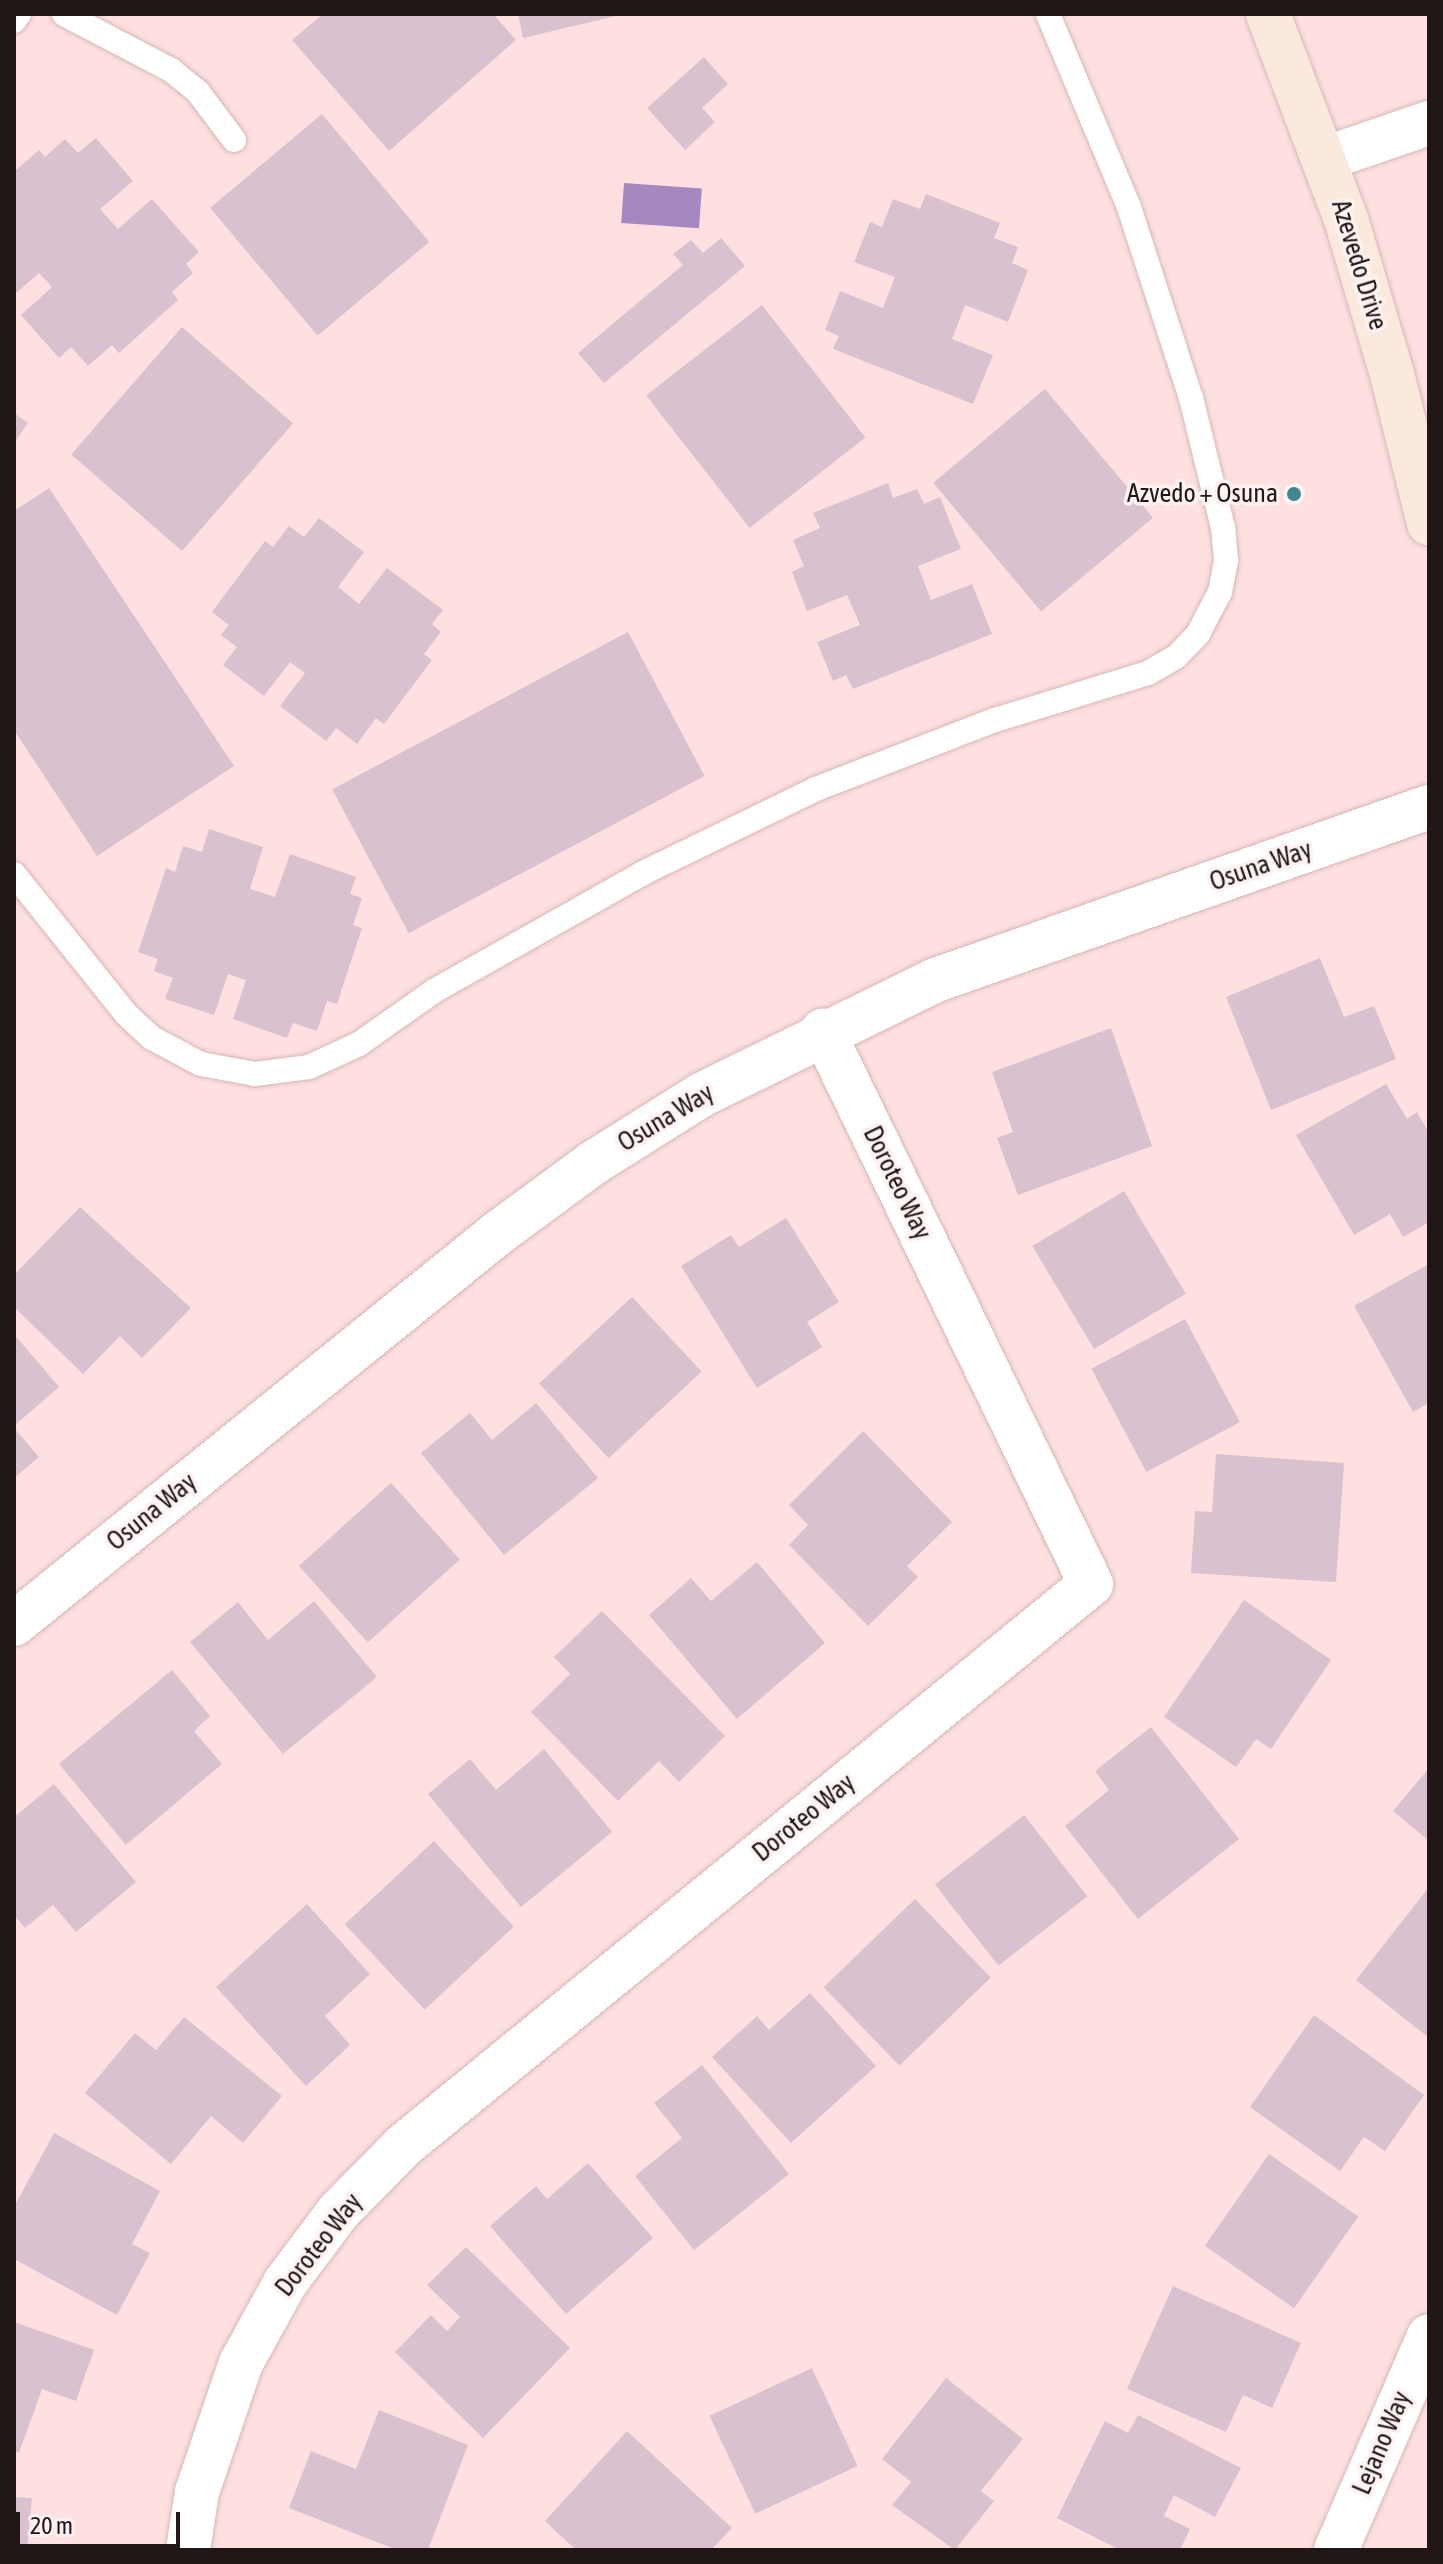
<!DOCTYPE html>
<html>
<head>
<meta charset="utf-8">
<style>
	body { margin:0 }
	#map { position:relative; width:1443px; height:2564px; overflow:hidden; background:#ffe0e0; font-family:"Asap Condensed",sans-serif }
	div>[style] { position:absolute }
	.water>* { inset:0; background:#a687bf; transform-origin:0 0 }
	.building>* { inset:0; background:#dac1cf; transform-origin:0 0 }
	.roads { filter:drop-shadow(0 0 2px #d6b8b8) drop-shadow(0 0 2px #d6b8b8) }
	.lane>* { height:24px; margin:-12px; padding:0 12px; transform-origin:12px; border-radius:12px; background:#fff }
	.street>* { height:44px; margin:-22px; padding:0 22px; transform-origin:22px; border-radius:22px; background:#fff }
	.secondary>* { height:44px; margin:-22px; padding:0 22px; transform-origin:22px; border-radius:22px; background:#fce9dd }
	.dots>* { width:22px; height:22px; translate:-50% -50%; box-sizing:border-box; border:4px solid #fff2f2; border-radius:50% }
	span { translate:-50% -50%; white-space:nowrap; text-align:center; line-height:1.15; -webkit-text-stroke:7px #fff2f2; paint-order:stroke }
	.street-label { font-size:26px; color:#201616 }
	.poi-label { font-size:26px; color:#201616 }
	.right { translate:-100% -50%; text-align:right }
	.frame { position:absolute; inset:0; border:16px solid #201616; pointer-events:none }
	.scale { position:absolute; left:16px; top:2512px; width:164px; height:36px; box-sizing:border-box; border:4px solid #201616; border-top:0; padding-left:10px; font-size:24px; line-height:28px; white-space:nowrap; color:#201616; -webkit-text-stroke:6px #fff2f2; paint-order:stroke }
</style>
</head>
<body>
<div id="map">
	<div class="water">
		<i style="left:624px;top:183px;width:78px;height:40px;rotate:4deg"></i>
	</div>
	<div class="building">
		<i style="clip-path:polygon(323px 14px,493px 14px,516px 40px,389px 151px,292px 40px)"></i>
		<i style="clip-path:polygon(518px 14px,620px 14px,620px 15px,523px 38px)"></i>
		<i style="clip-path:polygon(704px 57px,728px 84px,702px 108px,715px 122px,685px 150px,647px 108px)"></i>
		<i style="left:322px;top:114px;width:167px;height:146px;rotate:50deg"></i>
		<i style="clip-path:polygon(96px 138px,133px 181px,100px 209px,118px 229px,152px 199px,199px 252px,186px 264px,193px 273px,172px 292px,178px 300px,119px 353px,112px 345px,88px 366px,71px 347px,59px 358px,21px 315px,52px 287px,39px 273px,14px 295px,14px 172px,39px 150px,45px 157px,65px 139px,78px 153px)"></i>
		<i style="clip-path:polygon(926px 194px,1000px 223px,994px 238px,1018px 247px,1012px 263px,1028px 270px,1008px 322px,965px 305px,952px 339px,993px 355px,973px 404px,833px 349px,839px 336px,825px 330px,840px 291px,883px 308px,895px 277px,854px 262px,870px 222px,882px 227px,893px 199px,920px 209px)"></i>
		<i style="clip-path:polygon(721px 238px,745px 266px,604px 383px,578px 353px,683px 265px,673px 254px,691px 240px,703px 253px)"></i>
		<i style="left:762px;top:305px;width:168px;height:147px;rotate:52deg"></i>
		<i style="left:182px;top:327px;width:147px;height:169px;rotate:41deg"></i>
		<i style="left:1045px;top:389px;width:168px;height:146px;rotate:50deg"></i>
		<i style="clip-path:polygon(14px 413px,28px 423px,14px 443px)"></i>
		<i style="clip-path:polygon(888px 483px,893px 498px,917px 489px,924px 504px,940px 497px,961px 549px,918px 566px,931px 600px,972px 584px,992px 634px,853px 689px,846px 675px,833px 681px,817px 642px,860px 625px,847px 595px,807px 611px,792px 572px,804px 566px,793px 540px,820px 528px,813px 513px)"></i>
		<i style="clip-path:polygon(49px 488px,234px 766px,97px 856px,14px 730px,14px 511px)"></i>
		<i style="clip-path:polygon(319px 518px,364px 552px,338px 587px,359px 604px,387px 568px,443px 610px,432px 624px,441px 632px,424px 654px,432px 660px,384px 724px,376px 718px,357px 744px,336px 728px,326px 741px,280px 706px,305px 673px,290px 662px,264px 696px,223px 665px,237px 647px,221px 635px,229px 625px,212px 612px,265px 541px,273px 547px,289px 526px,304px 537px)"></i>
		<i style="left:628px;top:632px;width:163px;height:335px;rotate:62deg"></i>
		<i style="clip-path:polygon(209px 829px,263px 847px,250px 889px,275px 897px,290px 854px,356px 877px,350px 894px,362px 898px,353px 925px,362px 928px,337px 1004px,327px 1001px,317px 1031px,293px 1023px,287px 1038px,233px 1019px,246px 980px,228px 974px,214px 1015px,165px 999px,173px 978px,154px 971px,158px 959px,138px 952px,166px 868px,175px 872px,183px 846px,202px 852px)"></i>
		<i style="clip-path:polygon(1320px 958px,1344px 1017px,1374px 1006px,1396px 1059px,1271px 1110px,1226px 997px)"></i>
		<i style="clip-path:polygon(1111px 1028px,1152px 1146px,1018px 1195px,997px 1138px,1013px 1132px,992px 1072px)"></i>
		<i style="clip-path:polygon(1386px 1084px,1407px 1119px,1417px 1112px,1429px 1133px,1429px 1222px,1403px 1237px,1390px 1214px,1354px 1235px,1296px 1135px)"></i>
		<i style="left:1124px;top:1191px;width:120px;height:107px;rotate:59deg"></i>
		<i style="clip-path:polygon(80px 1207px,191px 1308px,142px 1358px,120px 1336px,83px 1374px,14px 1307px,14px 1275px)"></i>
		<i style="clip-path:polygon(786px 1218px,839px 1302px,807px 1322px,822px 1347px,757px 1388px,681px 1266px,731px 1235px,739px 1247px)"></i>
		<i style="clip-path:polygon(1429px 1264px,1429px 1403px,1413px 1412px,1354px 1306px)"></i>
		<i style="left:632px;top:1297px;width:102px;height:127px;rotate:47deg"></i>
		<i style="left:1185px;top:1319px;width:117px;height:106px;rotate:62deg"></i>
		<i style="clip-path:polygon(14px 1334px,59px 1387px,14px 1426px)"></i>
		<i style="clip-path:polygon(536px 1403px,598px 1478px,504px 1555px,421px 1453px,470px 1413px,492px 1440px)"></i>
		<i style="clip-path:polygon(14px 1428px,39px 1457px,14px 1478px)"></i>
		<i style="clip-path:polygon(863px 1431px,952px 1522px,907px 1566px,918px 1577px,868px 1626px,789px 1545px,808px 1525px,789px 1505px)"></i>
		<i style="clip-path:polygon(1216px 1454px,1344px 1463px,1336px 1582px,1191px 1573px,1195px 1511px,1212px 1512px)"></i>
		<i style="left:391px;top:1483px;width:103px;height:124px;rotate:48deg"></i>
		<i style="clip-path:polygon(757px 1562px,825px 1643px,737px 1719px,649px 1615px,691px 1578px,711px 1601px)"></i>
		<i style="clip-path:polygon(1244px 1600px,1331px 1660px,1271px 1749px,1256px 1739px,1236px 1767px,1164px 1717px)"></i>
		<i style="clip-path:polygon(314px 1601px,377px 1677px,283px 1754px,190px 1642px,238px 1602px,268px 1640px)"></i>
		<i style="clip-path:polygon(602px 1611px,725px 1736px,679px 1782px,659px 1761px,618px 1801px,531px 1712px,570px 1674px,554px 1657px)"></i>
		<i style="clip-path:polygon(172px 1670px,210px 1716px,194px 1731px,222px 1764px,126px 1845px,59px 1764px)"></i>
		<i style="clip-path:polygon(1151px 1727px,1239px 1839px,1138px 1919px,1065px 1826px,1109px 1790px,1095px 1771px)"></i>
		<i style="clip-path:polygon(544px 1749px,612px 1832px,521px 1907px,428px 1794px,470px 1759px,496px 1790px)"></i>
		<i style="clip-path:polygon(1429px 1768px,1429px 1841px,1393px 1811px)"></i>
		<i style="clip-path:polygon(54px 1784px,136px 1882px,76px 1932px,53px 1905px,25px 1928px,14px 1915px,14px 1812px,17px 1815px)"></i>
		<i style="left:1024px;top:1815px;width:103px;height:113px;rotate:52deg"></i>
		<i style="left:434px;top:1841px;width:117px;height:122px;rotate:47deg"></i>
		<i style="clip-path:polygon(1429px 1887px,1429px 2038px,1356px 1980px)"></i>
		<i style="left:915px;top:1899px;width:109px;height:127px;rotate:46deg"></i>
		<i style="clip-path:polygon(307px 1904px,370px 1974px,325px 2016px,350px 2045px,306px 2086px,216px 1987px)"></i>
		<i style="clip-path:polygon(810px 1993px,876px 2066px,791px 2143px,712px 2057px,757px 2016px,769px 2030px)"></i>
		<i style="clip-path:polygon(1314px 2015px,1424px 2095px,1385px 2151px,1364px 2137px,1340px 2171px,1250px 2107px)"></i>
		<i style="clip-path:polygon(184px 2017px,282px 2096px,243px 2143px,211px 2116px,171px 2164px,85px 2093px,135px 2033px,156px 2050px)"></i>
		<i style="clip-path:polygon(702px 2065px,789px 2174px,694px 2250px,635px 2176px,682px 2138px,654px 2103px)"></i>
		<i style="clip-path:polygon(54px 2133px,160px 2191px,132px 2244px,150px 2253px,117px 2315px,14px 2259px,14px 2207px)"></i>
		<i style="left:1269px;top:2154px;width:109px;height:112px;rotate:35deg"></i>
		<i style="clip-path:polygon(588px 2163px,653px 2238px,566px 2314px,490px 2226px,536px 2186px,547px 2199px)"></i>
		<i style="clip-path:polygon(466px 2247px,570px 2348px,483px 2438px,395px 2352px,431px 2315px,447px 2331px,460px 2317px,427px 2285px)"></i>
		<i style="clip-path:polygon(1173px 2286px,1301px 2343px,1272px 2408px,1243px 2395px,1226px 2432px,1127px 2389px)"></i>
		<i style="clip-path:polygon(14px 2322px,94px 2350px,76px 2401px,42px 2389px,19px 2453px,14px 2451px)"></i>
		<i style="left:812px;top:2368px;width:108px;height:113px;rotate:65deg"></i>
		<i style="clip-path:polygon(946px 2378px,1023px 2439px,981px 2491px,994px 2501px,955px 2550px,892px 2505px,911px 2482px,882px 2459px)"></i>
		<i style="clip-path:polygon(379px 2410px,468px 2445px,428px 2550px,397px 2550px,289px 2508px,311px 2451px,356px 2469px)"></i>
		<i style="clip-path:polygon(1138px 2415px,1241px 2468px,1215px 2517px,1174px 2495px,1164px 2516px,1190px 2529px,1180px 2550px,1120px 2550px,1057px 2518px,1105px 2421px,1128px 2433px)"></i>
		<i style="clip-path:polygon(627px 2431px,732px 2528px,711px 2550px,576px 2550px,545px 2521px)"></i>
		<i style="clip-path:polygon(14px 2497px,32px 2498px,27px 2550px,14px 2550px)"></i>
	</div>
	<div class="roads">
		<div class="lane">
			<i style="left:64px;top:14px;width:121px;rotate:27.6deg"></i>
			<i style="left:171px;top:70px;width:35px;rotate:39deg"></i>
			<i style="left:198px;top:92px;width:60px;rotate:53.1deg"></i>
			<i style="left:14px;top:21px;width:9px;rotate:-54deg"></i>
			<i style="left:14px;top:874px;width:179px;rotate:51.3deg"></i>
			<i style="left:126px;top:1014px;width:35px;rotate:43deg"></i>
			<i style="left:152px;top:1038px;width:55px;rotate:28deg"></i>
			<i style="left:201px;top:1064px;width:55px;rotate:10.5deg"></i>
			<i style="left:255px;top:1074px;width:54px;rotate:-7.4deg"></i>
			<i style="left:309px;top:1067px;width:55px;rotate:-24.7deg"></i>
			<i style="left:359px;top:1044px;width:92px;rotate:-35.2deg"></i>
			<i style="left:434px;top:991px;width:240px;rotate:-29.4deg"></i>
			<i style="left:643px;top:873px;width:192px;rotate:-25.9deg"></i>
			<i style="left:816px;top:789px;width:192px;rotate:-21.1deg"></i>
			<i style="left:995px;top:720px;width:160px;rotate:-17.1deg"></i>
			<i style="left:1148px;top:673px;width:32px;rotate:-30deg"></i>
			<i style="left:1176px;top:657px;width:32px;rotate:-46deg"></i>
			<i style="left:1198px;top:634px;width:47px;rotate:-62.4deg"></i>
			<i style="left:1220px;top:592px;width:33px;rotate:-79deg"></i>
			<i style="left:1226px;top:560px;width:32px;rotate:-95deg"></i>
			<i style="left:1223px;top:528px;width:134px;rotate:-103.8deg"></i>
			<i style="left:1191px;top:398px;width:201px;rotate:-108deg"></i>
			<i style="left:1129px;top:207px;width:209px;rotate:-112.8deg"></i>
		</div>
		<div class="street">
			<i style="left:1324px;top:159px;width:111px;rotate:-18.9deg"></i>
			<i style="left:14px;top:1624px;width:622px;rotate:-38.93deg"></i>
			<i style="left:498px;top:1233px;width:118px;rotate:-36.4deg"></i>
			<i style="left:593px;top:1163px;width:130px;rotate:-32.1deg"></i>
			<i style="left:703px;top:1094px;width:259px;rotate:-26.1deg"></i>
			<i style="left:936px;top:980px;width:522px;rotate:-19.34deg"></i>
			<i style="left:188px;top:2550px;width:59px;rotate:-81.2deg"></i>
			<i style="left:197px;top:2492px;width:136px;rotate:-71.2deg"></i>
			<i style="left:241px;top:2363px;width:91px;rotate:-61.2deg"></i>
			<i style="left:285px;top:2283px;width:90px;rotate:-53.1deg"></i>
			<i style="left:339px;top:2211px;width:91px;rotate:-45.4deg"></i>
			<i style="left:403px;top:2146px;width:888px;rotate:-39.24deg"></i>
			<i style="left:1091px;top:1584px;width:615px;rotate:-115.86deg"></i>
			<i style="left:1336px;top:2550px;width:233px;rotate:-66.5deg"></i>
		</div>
		<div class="secondary">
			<i style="left:1268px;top:14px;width:219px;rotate:69.2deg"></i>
			<i style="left:1346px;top:219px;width:162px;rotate:73.5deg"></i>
			<i style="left:1392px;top:374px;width:154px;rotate:76.1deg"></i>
		</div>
	</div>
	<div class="dots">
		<i style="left:1294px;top:494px;background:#418791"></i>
	</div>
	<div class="street-label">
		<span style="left:1359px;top:265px;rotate:73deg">Azevedo Drive</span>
		<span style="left:1261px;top:866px;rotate:-19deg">Osuna Way</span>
		<span style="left:666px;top:1118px;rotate:-31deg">Osuna Way</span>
		<span style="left:897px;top:1183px;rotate:64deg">Doroteo Way</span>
		<span style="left:152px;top:1512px;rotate:-39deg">Osuna Way</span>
		<span style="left:804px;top:1818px;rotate:-39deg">Doroteo Way</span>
		<span style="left:319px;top:2245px;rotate:-52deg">Doroteo Way</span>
		<span style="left:1382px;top:2443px;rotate:-67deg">Lejano Way</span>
	</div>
	<div class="poi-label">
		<span class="right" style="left:1278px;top:494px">Azvedo + Osuna</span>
	</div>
	<div class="frame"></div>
	<div class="scale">20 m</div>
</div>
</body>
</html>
